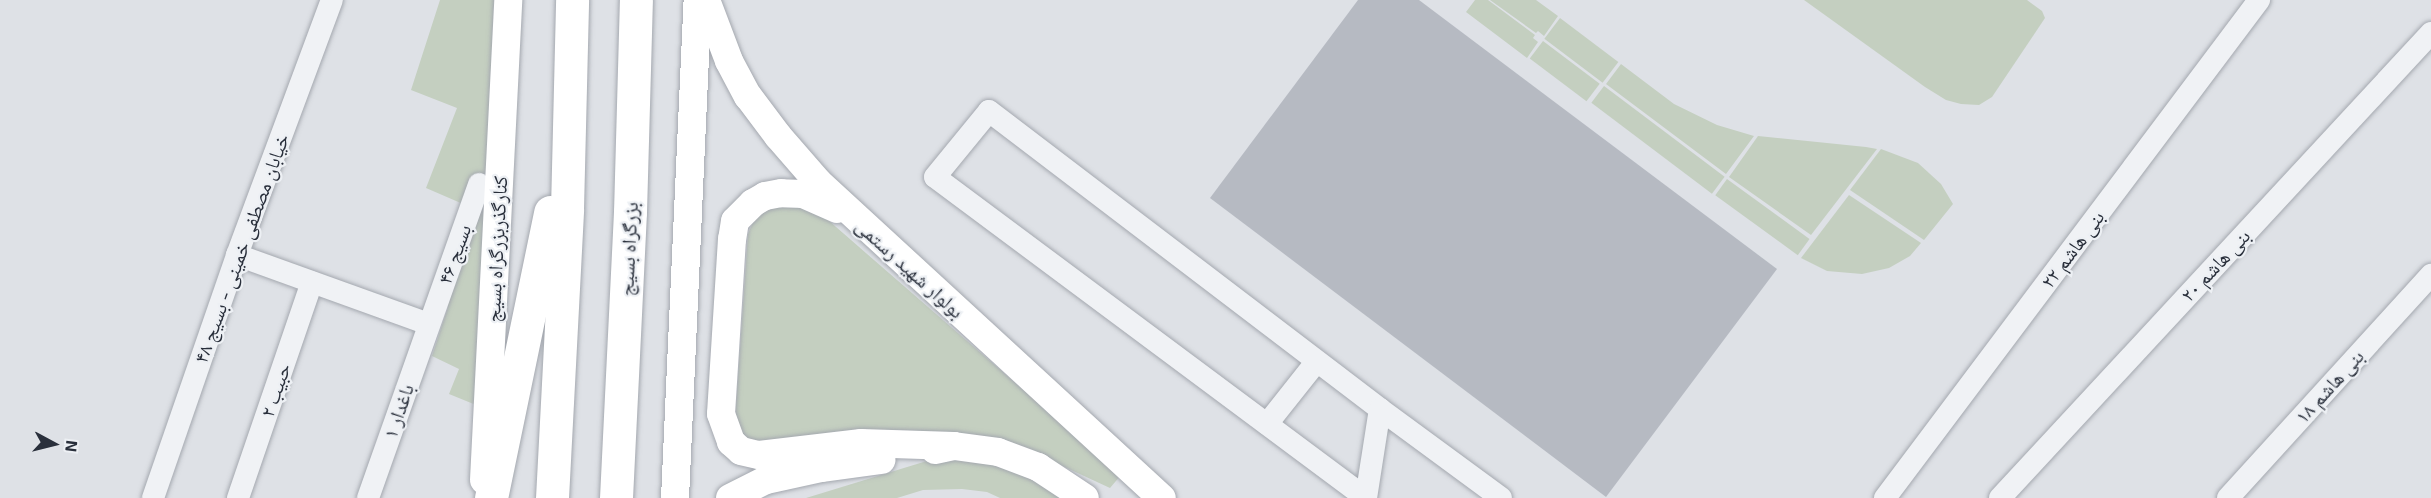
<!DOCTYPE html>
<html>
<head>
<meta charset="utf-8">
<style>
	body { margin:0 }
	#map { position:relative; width:2431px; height:498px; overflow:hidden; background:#dee1e6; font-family:"Exo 2","Noto Naskh Arabic",sans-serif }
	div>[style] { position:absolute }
	.green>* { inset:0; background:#c4cfc0; transform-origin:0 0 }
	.building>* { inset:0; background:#b6bac2 }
	.roads { filter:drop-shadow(0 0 2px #a4a8af) drop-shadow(0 0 2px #a4a8af) }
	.minor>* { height:22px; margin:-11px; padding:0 11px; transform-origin:11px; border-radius:11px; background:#f0f2f5 }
	.major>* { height:28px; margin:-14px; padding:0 14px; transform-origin:14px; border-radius:14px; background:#fff }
	.highway>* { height:33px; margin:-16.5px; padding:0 16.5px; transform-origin:16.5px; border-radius:16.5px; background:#fff }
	span { translate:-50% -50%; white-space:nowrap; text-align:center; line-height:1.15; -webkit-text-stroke:4.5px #edf0f4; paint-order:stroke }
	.street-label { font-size:20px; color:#292f3b }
	.north { position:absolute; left:24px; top:414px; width:60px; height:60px; -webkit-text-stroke:4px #edf0f4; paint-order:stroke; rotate:97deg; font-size:16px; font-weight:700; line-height:24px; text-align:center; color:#292f3b }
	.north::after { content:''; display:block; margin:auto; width:21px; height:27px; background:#292f3b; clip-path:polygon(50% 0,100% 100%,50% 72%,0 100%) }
</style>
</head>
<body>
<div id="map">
	<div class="green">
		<i style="clip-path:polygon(440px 0,494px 0,476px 405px,449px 394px,459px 369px,432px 356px,448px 307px,431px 296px,463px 204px,426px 188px,457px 108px,411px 90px)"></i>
		<i style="clip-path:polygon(1475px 0,1488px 0,1535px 35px,1533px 38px,1538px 42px,1527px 58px,1466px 12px)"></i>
		<i style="clip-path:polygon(1490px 0,1536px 0,1558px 16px,1544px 36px,1538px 31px,1536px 33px)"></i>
		<i style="clip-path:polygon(1804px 0,2027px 0,2042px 11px,2045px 18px,1992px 97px,1979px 105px,1961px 104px,1946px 100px,1925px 87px)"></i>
		<i style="left:1560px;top:18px;width:73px;height:26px;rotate:37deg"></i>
		<i style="left:1543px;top:41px;width:71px;height:22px;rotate:37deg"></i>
		<i style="clip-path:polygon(1621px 64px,1674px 104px,1717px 125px,1754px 136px,1726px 174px,1606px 84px)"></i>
		<i style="left:1604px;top:86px;width:151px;height:21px;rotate:37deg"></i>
		<i style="clip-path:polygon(1758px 136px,1866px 147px,1877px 149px,1811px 235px,1729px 177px)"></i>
		<i style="clip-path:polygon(1881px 149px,1918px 163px,1941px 184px,1953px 204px,1924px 240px,1850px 190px)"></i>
		<i style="left:1727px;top:179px;width:102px;height:20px;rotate:36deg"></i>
		<i style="clip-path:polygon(1849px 195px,1921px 243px,1910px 256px,1889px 268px,1862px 274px,1827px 271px,1801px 258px)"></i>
		<i style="clip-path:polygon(793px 201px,820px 213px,1121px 475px,1110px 488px,1006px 440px,947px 432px,890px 430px,761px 445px,743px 437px,735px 420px,748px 234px,754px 220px,765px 209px)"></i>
		<i style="clip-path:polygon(971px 458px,1033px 477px,1064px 498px,1000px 498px,987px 492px,962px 489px,923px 490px,897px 498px,806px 498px,930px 460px)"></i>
	</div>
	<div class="building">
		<i style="clip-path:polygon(1358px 0,1419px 0,1777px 269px,1606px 497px,1210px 198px)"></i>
	</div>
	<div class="roads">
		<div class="minor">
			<i style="left:237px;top:255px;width:204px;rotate:19.8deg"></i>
			<i style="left:1267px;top:424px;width:80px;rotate:-51.6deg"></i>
			<i style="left:153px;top:498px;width:257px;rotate:-70.9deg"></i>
			<i style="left:237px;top:255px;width:272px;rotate:-69.6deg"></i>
			<i style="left:238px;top:498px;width:228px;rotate:-71.1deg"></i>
			<i style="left:368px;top:498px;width:333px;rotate:-70.5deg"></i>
			<i style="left:1366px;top:498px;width:537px;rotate:-143.32deg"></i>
			<i style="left:935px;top:177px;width:85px;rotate:-50.7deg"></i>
			<i style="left:989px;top:111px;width:492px;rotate:37.3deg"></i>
			<i style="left:1380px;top:409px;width:150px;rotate:36.3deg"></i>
			<i style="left:1366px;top:498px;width:90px;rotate:-81.1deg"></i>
			<i style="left:1885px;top:498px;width:623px;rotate:-53.09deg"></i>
			<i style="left:2000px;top:498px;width:634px;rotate:-47.17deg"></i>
			<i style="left:2228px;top:498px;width:302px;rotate:-47.7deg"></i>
		</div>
		<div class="major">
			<i style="left:706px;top:0;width:65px;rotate:69.3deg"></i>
			<i style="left:729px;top:61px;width:40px;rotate:62deg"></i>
			<i style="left:748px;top:96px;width:50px;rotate:53.1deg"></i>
			<i style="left:778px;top:136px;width:61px;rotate:49deg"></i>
			<i style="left:818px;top:182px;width:467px;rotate:42.6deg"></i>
			<i style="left:837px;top:209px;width:36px;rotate:-156deg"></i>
			<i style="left:804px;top:194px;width:23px;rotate:-178deg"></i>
			<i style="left:781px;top:193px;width:16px;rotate:169deg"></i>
			<i style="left:765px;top:196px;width:14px;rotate:150deg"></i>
			<i style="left:753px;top:203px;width:25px;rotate:135deg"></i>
			<i style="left:735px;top:221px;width:18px;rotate:99deg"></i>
			<i style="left:732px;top:239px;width:175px;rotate:93.6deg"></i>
			<i style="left:721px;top:414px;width:30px;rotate:70deg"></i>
			<i style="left:731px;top:442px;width:13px;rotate:42deg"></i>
			<i style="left:741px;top:451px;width:18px;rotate:13deg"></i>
			<i style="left:759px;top:455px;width:103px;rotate:-6.7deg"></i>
			<i style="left:861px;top:443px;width:93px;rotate:1.8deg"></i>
			<i style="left:935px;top:450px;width:19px;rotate:-12deg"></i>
			<i style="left:954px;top:446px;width:44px;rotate:7.8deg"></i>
			<i style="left:998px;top:452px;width:43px;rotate:20.6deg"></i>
			<i style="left:1038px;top:467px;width:56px;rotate:33.4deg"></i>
			<i style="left:484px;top:480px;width:481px;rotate:-87.1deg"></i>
			<i style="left:675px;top:498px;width:499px;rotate:-87.4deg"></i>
			<i style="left:730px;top:498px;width:40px;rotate:-26.6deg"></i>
			<i style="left:766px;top:480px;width:56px;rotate:-12.3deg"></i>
			<i style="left:821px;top:468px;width:61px;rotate:-7.6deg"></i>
		</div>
		<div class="highway">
			<i style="left:491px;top:498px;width:292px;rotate:-78.3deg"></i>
			<i style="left:552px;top:498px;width:289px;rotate:-87deg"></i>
			<i style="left:567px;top:209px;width:209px;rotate:-88.6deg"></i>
			<i style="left:616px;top:498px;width:286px;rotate:-87.2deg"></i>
			<i style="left:630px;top:212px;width:212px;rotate:-88.4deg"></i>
		</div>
	</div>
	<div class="street-label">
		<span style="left:241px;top:248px;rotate:-70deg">خیابان مصطفی خمینی - بسیج ۴۸</span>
		<span style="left:496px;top:249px;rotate:-87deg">کنارگذربزرگراه بسیج</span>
		<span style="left:628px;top:249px;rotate:-87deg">بزرگراه بسیج</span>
		<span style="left:2072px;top:249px;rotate:-53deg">بنی هاشم ۲۲</span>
		<span style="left:454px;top:254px;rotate:-70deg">بسیج ۴۶</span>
		<span style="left:2215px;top:265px;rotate:-47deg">بنی هاشم ۲۰</span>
		<span style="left:910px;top:268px;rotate:42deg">بولوار شهید رستمی</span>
		<span style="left:2329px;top:386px;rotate:-48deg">بنی هاشم ۱۸</span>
		<span style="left:275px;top:390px;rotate:-71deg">حبیب ۲</span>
		<span style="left:398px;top:411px;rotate:-71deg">باغدار ۱</span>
	</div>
	<div class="north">N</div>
</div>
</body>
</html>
